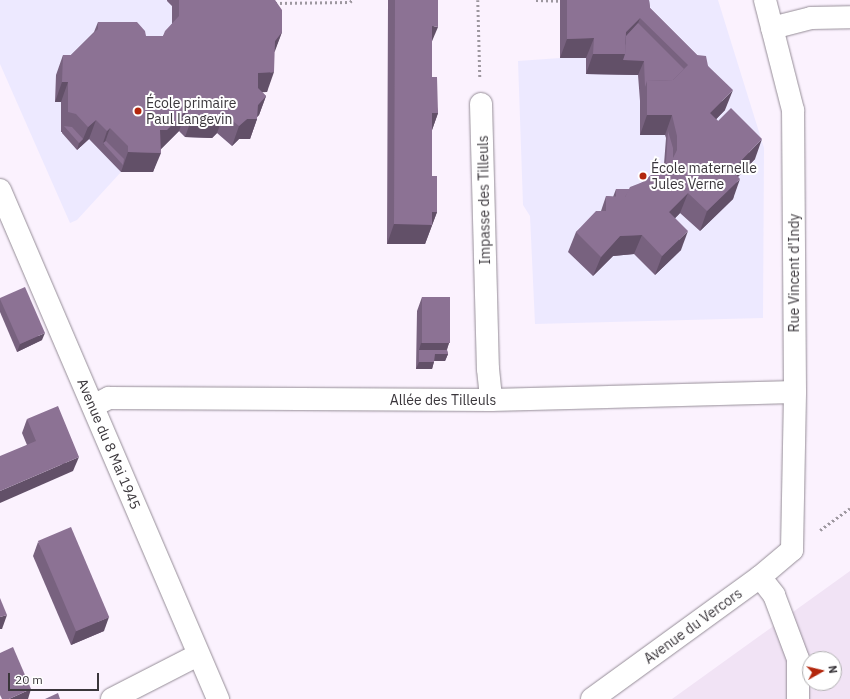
<!DOCTYPE html>
<html>
<head>
<meta charset="utf-8">
<style>
	body { margin:0 }
	#map { position:relative; width:850px; height:699px; overflow:hidden; background:#fbf2fe; font-family:"IBM Plex Sans",sans-serif }
	div>[style] { position:absolute }
	.commercial>* { inset:0; background:#ede9ff }
	.built>* { inset:0; background:#f1e3f5 }
	.path>* { height:2.5px; margin-top:-1.25px; transform-origin:0; background:repeating-linear-gradient(90deg,#9d979f 0 2px,transparent 0 5px) }
	.roads { filter:drop-shadow(0 0 1px #958d97) drop-shadow(0 0 1px #958d97) }
	.minor>* { height:22px; margin:-11px; padding:0 11px; transform-origin:11px; border-radius:11px; background:#fff }
	.wall>* { inset:0; background:#78627f }
	.shaded-wall>* { inset:0; background:#625068 }
	.building>* { inset:0; background:#8c7294; transform-origin:0 0 }
	.dots>* { width:11px; height:11px; translate:-50% -50%; box-sizing:border-box; border:2px solid #fff; border-radius:50% }
	span { translate:-50% -50%; white-space:nowrap; text-align:center; line-height:1.15; -webkit-text-stroke:4px #fff; paint-order:stroke }
	.poi-label { font-size:14px; color:#3a363b }
	.left { translate:0 -50%; text-align:left }
	.street-label { font-size:14px; color:#3a363b }
	.north { position:absolute; left:802px; top:651px; width:40px; height:40px; box-sizing:border-box; background:#fff; border:1px solid #b0afb1; border-radius:50%; rotate:82deg; font-size:11px; font-weight:700; line-height:16px; text-align:center; color:#3a363b }
	.north::after { content:''; display:block; margin:auto; width:14px; height:18px; background:#b3260c; clip-path:polygon(50% 0,100% 100%,50% 72%,0 100%) }
	.scale { position:absolute; left:8px; top:673px; width:91px; height:18px; box-sizing:border-box; border:2px solid #3a363b; border-top:0; padding-left:5px; font-size:12px; line-height:14px; white-space:nowrap; color:#3a363b; -webkit-text-stroke:3px #fff; paint-order:stroke }
</style>
</head>
<body>
<div id="map">
	<div class="commercial">
		<i style="clip-path:polygon(0 0,253px 0,267px 60px,251px 93px,250px 139px,239px 139px,232px 146px,217px 133px,212px 138px,185px 137px,179px 131px,160px 150px,153px 150px,153px 172px,121px 172px,77px 220px,70px 223px,0 64px)"></i>
		<i style="clip-path:polygon(560px 0,718px 0,764px 148px,763px 318px,535px 324px,530px 216px,523px 205px,518px 61px,560px 58px)"></i>
	</div>
	<div class="built">
		<i style="clip-path:polygon(evenodd,850px 571px,850px 699px,672px 699px,850px 571px,810px 659px,834px 659px,834px 683px,810px 683px,810px 659px)"></i>
	</div>
	<div class="path">
		<i style="left:478px;top:0;width:78px;rotate:88.5deg"></i>
		<i style="left:536px;top:0;width:24px;rotate:2deg"></i>
		<i style="left:275px;top:3px;width:75px;rotate:-0.8deg"></i>
		<i style="left:350px;top:2px;width:3px;rotate:-45deg"></i>
		<i style="left:820px;top:530px;width:37px;rotate:-36deg"></i>
	</div>
	<div class="roads">
		<div class="minor">
			<i style="left:772px;top:28px;width:40px;rotate:-14.4deg"></i>
			<i style="left:811px;top:18px;width:39px;rotate:-1deg"></i>
			<i style="left:481px;top:104px;width:265px;rotate:88.5deg"></i>
			<i style="left:488px;top:369px;width:31px;rotate:84deg"></i>
			<i style="left:0;top:190px;width:554px;rotate:66.81deg"></i>
			<i style="left:93px;top:406px;width:18px;rotate:-27deg"></i>
			<i style="left:109px;top:398px;width:382px;rotate:0.3deg"></i>
			<i style="left:491px;top:400px;width:304px;rotate:-1.5deg"></i>
			<i style="left:760px;top:577px;width:23px;rotate:52deg"></i>
			<i style="left:774px;top:595px;width:68px;rotate:69.4deg"></i>
			<i style="left:798px;top:659px;width:40px;rotate:90deg"></i>
			<i style="left:112px;top:699px;width:97px;rotate:-27.1deg"></i>
			<i style="left:592px;top:699px;width:208px;rotate:-36deg"></i>
			<i style="left:760px;top:577px;width:42px;rotate:-40.2deg"></i>
			<i style="left:792px;top:550px;width:158px;rotate:-88.9deg"></i>
			<i style="left:795px;top:392px;width:282px;rotate:-90.4deg"></i>
			<i style="left:793px;top:110px;width:114px;rotate:-104.3deg"></i>
		</div>
	</div>
	<div class="wall">
		<i style="clip-path:polygon(167px 0,275px 0,282px 32px,274px 52px,267px 92px,262px 92px,266px 96px,259px 115px,257px 117px,257px 119px,250px 139px,239px 139px,232px 146px,217px 133px,212px 138px,185px 137px,179px 131px,161px 149px,153px 172px,121px 172px,89px 139px,77px 150px,62px 133px,62px 132px,61px 132px,61px 102px,55px 102px,56px 75px,63px 55px,71px 55px,94px 32px,98px 22px,146px 36px,163px 36px,172px 24px,172px 6px,167px 1px)"></i>
		<i style="clip-path:polygon(388px 0,438px 0,432px 41px,432px 77px,438px 113px,432px 130px,432px 176px,437px 212px,425px 244px,387px 244px)"></i>
		<i style="clip-path:polygon(560px 0,649px 0,650px 8px,708px 66px,725px 110px,716px 119px,755px 159px,738px 177px,733px 199px,700px 231px,680px 213px,675px 218px,681px 250px,655px 275px,634px 254px,613px 256px,593px 276px,568px 252px,576px 232px,601px 211px,606px 196px,613px 197px,616px 189px,630px 189px,643px 182px,664px 164px,666px 138px,665px 135px,640px 135px,640px 101px,638px 75px,586px 74px,586px 58px,560px 58px)"></i>
		<i style="clip-path:polygon(422px 297px,449px 343px,447px 350px,448px 354px,445px 361px,434px 361px,432px 369px,416px 369px,417px 311px)"></i>
		<i style="clip-path:polygon(0 298px,42px 340px,17px 352px,0 312px)"></i>
		<i style="clip-path:polygon(27px 419px,73px 471px,27px 445px,22px 433px)"></i>
		<i style="clip-path:polygon(38px 542px,104px 631px,71px 645px,33px 556px)"></i>
	</div>
	<div class="shaded-wall">
		<i style="clip-path:polygon(640px 18px,633px 37px,623px 47px,626px 32px)"></i>
		<i style="clip-path:polygon(432px 26px,438px 27px,430px 46px)"></i>
		<i style="clip-path:polygon(282px 32px,275px 51px,267px 60px,275px 41px)"></i>
		<i style="clip-path:polygon(594px 38px,586px 58px,560px 58px,567px 39px)"></i>
		<i style="clip-path:polygon(593px 54px,625px 54px,644px 61px,638px 75px,586px 74px)"></i>
		<i style="clip-path:polygon(274px 72px,267px 92px,250px 93px,258px 73px)"></i>
		<i style="clip-path:polygon(62px 82px,68px 82px,61px 102px,55px 102px)"></i>
		<i style="clip-path:polygon(733px 90px,725px 110px,703px 133px,710px 113px)"></i>
		<i style="clip-path:polygon(266px 96px,259px 115px,255px 119px,257px 119px,250px 139px,239px 139px,232px 146px,239px 126px,247px 119px,258px 105px)"></i>
		<i style="clip-path:polygon(186px 111px,179px 131px,160px 150px,160px 130px)"></i>
		<i style="clip-path:polygon(432px 113px,438px 113px,431px 133px)"></i>
		<i style="clip-path:polygon(224px 114px,217px 133px,212px 138px,185px 137px,192px 118px)"></i>
		<i style="clip-path:polygon(647px 115px,672px 115px,665px 135px,640px 135px)"></i>
		<i style="clip-path:polygon(96px 120px,89px 139px,77px 150px,79px 143px,83px 139px,88px 127px)"></i>
		<i style="clip-path:polygon(110px 128px,104px 145px,103px 143px,107px 131px)"></i>
		<i style="clip-path:polygon(762px 139px,755px 159px,725px 190px,732px 170px)"></i>
		<i style="clip-path:polygon(128px 152px,161px 153px,153px 172px,121px 172px)"></i>
		<i style="clip-path:polygon(740px 179px,733px 199px,700px 231px,707px 211px)"></i>
		<i style="clip-path:polygon(688px 193px,680px 213px,662px 232px,669px 212px)"></i>
		<i style="clip-path:polygon(432px 212px,437px 212px,425px 244px,387px 244px,394px 224px)"></i>
		<i style="clip-path:polygon(688px 231px,681px 250px,655px 275px,662px 256px)"></i>
		<i style="clip-path:polygon(642px 235px,634px 254px,613px 256px,593px 276px,601px 257px,620px 236px)"></i>
		<i style="clip-path:polygon(45px 333px,42px 340px,17px 352px,20px 344px)"></i>
		<i style="clip-path:polygon(421px 343px,449px 343px,445px 354px,448px 354px,445px 361px,432px 361px,419px 350px)"></i>
		<i style="clip-path:polygon(419px 362px,434px 362px,432px 369px,416px 369px)"></i>
		<i style="clip-path:polygon(79px 457px,73px 471px,0 503px,0 491px)"></i>
		<i style="clip-path:polygon(7px 615px,2px 629px,0 629px,0 617px)"></i>
		<i style="clip-path:polygon(109px 617px,104px 631px,71px 645px,76px 631px)"></i>
		<i style="clip-path:polygon(31px 689px,28px 699px,9px 699px)"></i>
	</div>
	<div class="building">
		<i style="clip-path:polygon(179px 0,275px 0,282px 10px,282px 32px,275px 41px,274px 72px,258px 73px,258px 88px,266px 96px,258px 105px,257px 119px,247px 119px,239px 126px,224px 114px,219px 118px,192px 118px,186px 111px,167px 130px,160px 130px,161px 153px,128px 152px,128px 146px,110px 128px,107px 131px,96px 120px,88px 127px,76px 114px,68px 112px,68px 82px,62px 82px,63px 55px,71px 55px,98px 29px,98px 22px,137px 22px,145px 31px,146px 36px,163px 36px,165px 31px,179px 16px)"></i>
		<i style="clip-path:polygon(395px 0,438px 0,438px 27px,432px 26px,432px 77px,437px 77px,438px 113px,432px 113px,432px 176px,437px 176px,437px 212px,432px 212px,432px 225px,394px 224px)"></i>
		<i style="clip-path:polygon(567px 0,649px 0,650px 8px,697px 55px,706px 56px,708px 66px,733px 90px,710px 113px,718px 121px,731px 108px,762px 139px,732px 170px,740px 179px,707px 211px,688px 193px,669px 212px,688px 231px,662px 256px,642px 235px,620px 236px,601px 257px,576px 232px,596px 211px,606px 211px,606px 196px,625px 197px,630px 187px,643px 182px,663px 165px,672px 160px,677px 150px,677px 136px,672px 115px,647px 115px,647px 81px,673px 80px,688px 65px,640px 18px,626px 32px,625px 54px,593px 54px,594px 38px,567px 39px)"></i>
		<i style="clip-path:polygon(638px 23px,684px 69px,673px 80px,647px 81px,645px 87px,644px 61px,623px 60px,625px 54px,626px 36px)"></i>
		<i style="clip-path:polygon(64px 126px,72px 127px,83px 139px,79px 143px)"></i>
		<i style="clip-path:polygon(668px 131px,673px 148px,673px 159px,672px 160px,665px 164px,666px 162px)"></i>
		<i style="clip-path:polygon(106px 141px,124px 159px,123px 165px,103px 143px)"></i>
		<i style="clip-path:polygon(616px 189px,630px 189px,625px 197px,616px 197px)"></i>
		<i style="clip-path:polygon(25px 287px,45px 333px,20px 344px,0 299px,0 298px)"></i>
		<i style="left:422px;top:297px;width:28px;height:46px"></i>
		<i style="clip-path:polygon(419px 350px,447px 350px,448px 354px,435px 354px,434px 362px,419px 362px)"></i>
		<i style="clip-path:polygon(58px 406px,79px 457px,0 491px,0 456px,36px 441px,27px 419px)"></i>
		<i style="left:71px;top:527px;width:98px;height:36px;rotate:67deg"></i>
		<i style="clip-path:polygon(0 598px,7px 615px,0 617px)"></i>
		<i style="clip-path:polygon(13px 647px,31px 689px,9px 699px,2px 699px,0 695px,0 653px)"></i>
		<i style="clip-path:polygon(58px 693px,60px 699px,45px 699px)"></i>
	</div>
	<div class="dots">
		<i style="left:138px;top:111px;background:#b3260c"></i>
		<i style="left:643px;top:176px;background:#b3260c"></i>
	</div>
	<div class="poi-label">
		<span class="left" style="left:146px;top:111px">École primaire<br>Paul Langevin</span>
		<span class="left" style="left:651px;top:176px">École maternelle<br>Jules Verne</span>
	</div>
	<div class="street-label">
		<span style="left:484px;top:200px;rotate:-91deg">Impasse des Tilleuls</span>
		<span style="left:794px;top:273px;rotate:-90deg">Rue Vincent d'Indy</span>
		<span style="left:443px;top:400px">Allée des Tilleuls</span>
		<span style="left:109px;top:444px;rotate:67deg">Avenue du 8 Mai 1945</span>
		<span style="left:693px;top:626px;rotate:-36deg">Avenue du Vercors</span>
	</div>
	<div class="north">N</div>
	<div class="scale">20 m</div>
</div>
</body>
</html>
